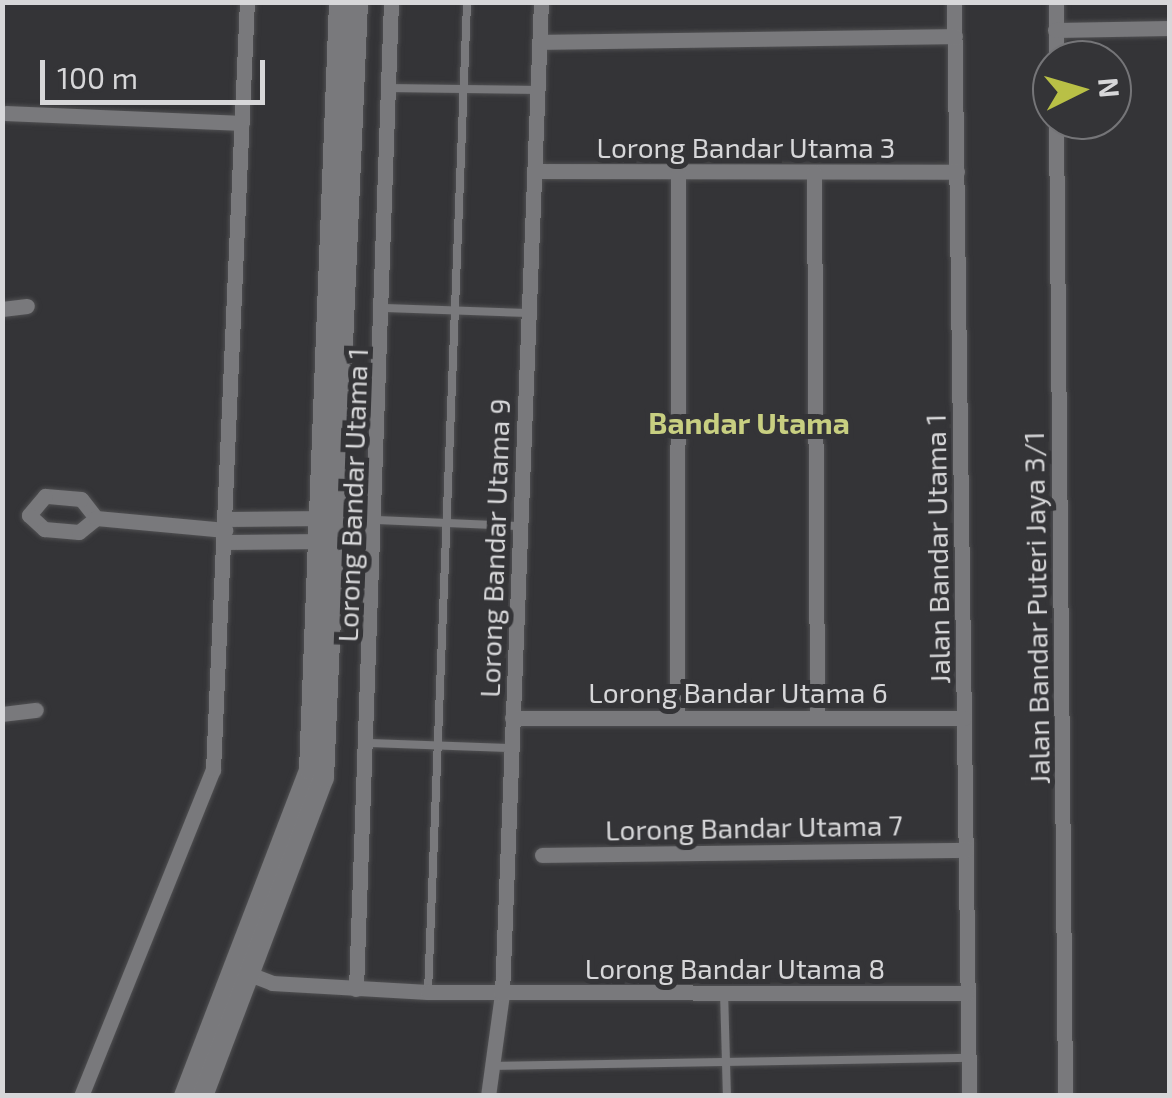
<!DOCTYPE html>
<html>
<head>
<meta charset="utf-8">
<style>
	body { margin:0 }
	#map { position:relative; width:1172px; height:1098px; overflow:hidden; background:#343437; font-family:"Exo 2",sans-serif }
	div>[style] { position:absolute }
	.roads { filter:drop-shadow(0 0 2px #505052) drop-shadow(0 0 2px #505052) }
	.lane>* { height:8px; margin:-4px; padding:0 4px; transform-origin:4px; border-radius:4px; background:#79797c }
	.street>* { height:15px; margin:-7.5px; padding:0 7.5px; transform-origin:7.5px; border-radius:7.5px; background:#79797c }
	.secondary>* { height:20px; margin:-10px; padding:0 10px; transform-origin:10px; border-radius:10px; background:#79797c }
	span { translate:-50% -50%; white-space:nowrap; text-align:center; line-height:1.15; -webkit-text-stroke:10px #343437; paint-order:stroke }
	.street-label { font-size:28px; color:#d7d7d9 }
	.neighbourhood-label { font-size:30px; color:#c8cf81; font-weight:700 }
	.frame { position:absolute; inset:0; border:5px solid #d7d7d9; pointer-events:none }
	.north { position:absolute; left:1032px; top:40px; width:100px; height:100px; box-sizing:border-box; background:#343437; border:2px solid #757578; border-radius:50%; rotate:85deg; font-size:28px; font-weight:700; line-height:40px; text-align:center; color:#d7d7d9 }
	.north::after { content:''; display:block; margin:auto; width:35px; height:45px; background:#b9c046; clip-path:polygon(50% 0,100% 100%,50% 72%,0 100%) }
	.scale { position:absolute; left:40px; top:60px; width:225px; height:45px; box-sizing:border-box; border:5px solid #d7d7d9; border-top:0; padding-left:12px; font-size:30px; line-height:35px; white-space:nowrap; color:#d7d7d9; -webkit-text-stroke:8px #343437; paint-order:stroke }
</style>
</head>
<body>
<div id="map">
	<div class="roads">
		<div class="lane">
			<i style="left:391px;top:88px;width:145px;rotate:0.8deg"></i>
			<i style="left:385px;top:308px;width:143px;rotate:2deg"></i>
			<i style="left:375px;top:520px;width:144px;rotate:2.4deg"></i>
			<i style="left:367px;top:743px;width:144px;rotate:2deg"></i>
			<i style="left:724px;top:991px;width:105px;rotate:88.4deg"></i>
			<i style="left:428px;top:992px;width:991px;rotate:-87.74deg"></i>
			<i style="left:493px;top:1066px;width:475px;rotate:-1deg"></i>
		</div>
		<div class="street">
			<i style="left:954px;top:2px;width:1094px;rotate:89.21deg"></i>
			<i style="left:1056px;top:2px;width:58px;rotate:90deg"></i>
			<i style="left:1055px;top:30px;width:115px;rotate:-1deg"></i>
			<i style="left:540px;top:42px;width:415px;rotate:-0.8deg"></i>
			<i style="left:6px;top:113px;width:236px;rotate:2.4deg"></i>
			<i style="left:1056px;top:120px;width:976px;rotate:89.47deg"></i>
			<i style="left:535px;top:171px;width:422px;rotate:0.1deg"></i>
			<i style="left:814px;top:172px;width:544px;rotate:89.68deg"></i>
			<i style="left:2px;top:309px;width:25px;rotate:-7deg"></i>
			<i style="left:96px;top:518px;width:24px;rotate:-128deg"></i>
			<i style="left:81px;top:499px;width:36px;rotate:-175deg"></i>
			<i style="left:45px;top:496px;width:25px;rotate:130deg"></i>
			<i style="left:29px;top:515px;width:21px;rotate:43deg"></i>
			<i style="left:44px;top:529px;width:35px;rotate:5deg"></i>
			<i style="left:79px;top:532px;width:22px;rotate:-39deg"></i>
			<i style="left:96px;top:518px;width:130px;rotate:5.3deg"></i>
			<i style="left:226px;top:519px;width:101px;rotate:-0.6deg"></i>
			<i style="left:225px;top:542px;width:100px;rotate:-0.6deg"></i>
			<i style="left:2px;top:714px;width:34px;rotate:-7deg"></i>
			<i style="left:677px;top:716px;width:544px;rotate:-89.89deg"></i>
			<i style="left:512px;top:718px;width:452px"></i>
			<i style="left:542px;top:855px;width:424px;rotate:-0.7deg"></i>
			<i style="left:244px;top:972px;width:30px;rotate:21deg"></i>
			<i style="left:272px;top:983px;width:156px;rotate:3.3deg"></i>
			<i style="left:428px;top:992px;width:539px;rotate:0.11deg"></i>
			<i style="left:356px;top:989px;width:988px;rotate:-87.97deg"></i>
			<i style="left:81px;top:1096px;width:352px;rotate:-68deg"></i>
			<i style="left:213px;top:770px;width:769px;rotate:-87.47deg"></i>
			<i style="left:488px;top:1096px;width:103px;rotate:-82.2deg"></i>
			<i style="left:502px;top:994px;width:993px;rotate:-87.75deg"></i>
		</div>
		<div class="secondary">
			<i style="left:184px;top:1096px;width:349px;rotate:-69deg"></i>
			<i style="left:309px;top:770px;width:769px;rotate:-87.76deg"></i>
			<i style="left:203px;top:1096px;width:340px;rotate:-69.2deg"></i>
			<i style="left:324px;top:778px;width:777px;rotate:-87.49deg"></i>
		</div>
	</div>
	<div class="street-label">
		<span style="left:746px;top:147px">Lorong Bandar Utama 3</span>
		<span style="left:352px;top:495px;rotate:-88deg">Lorong Bandar Utama 1</span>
		<span style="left:494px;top:548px;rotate:-88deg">Lorong Bandar Utama 9</span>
		<span style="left:937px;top:549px;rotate:-91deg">Jalan Bandar Utama 1</span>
		<span style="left:1036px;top:608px;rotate:-91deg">Jalan Bandar Puteri Jaya 3/1</span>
		<span style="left:738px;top:692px">Lorong Bandar Utama 6</span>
		<span style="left:754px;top:827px;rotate:-1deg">Lorong Bandar Utama 7</span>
		<span style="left:735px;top:968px">Lorong Bandar Utama 8</span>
	</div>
	<div class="neighbourhood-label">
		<span style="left:749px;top:422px">Bandar Utama</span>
	</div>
	<div class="frame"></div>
	<div class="north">N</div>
	<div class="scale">100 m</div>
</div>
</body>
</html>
